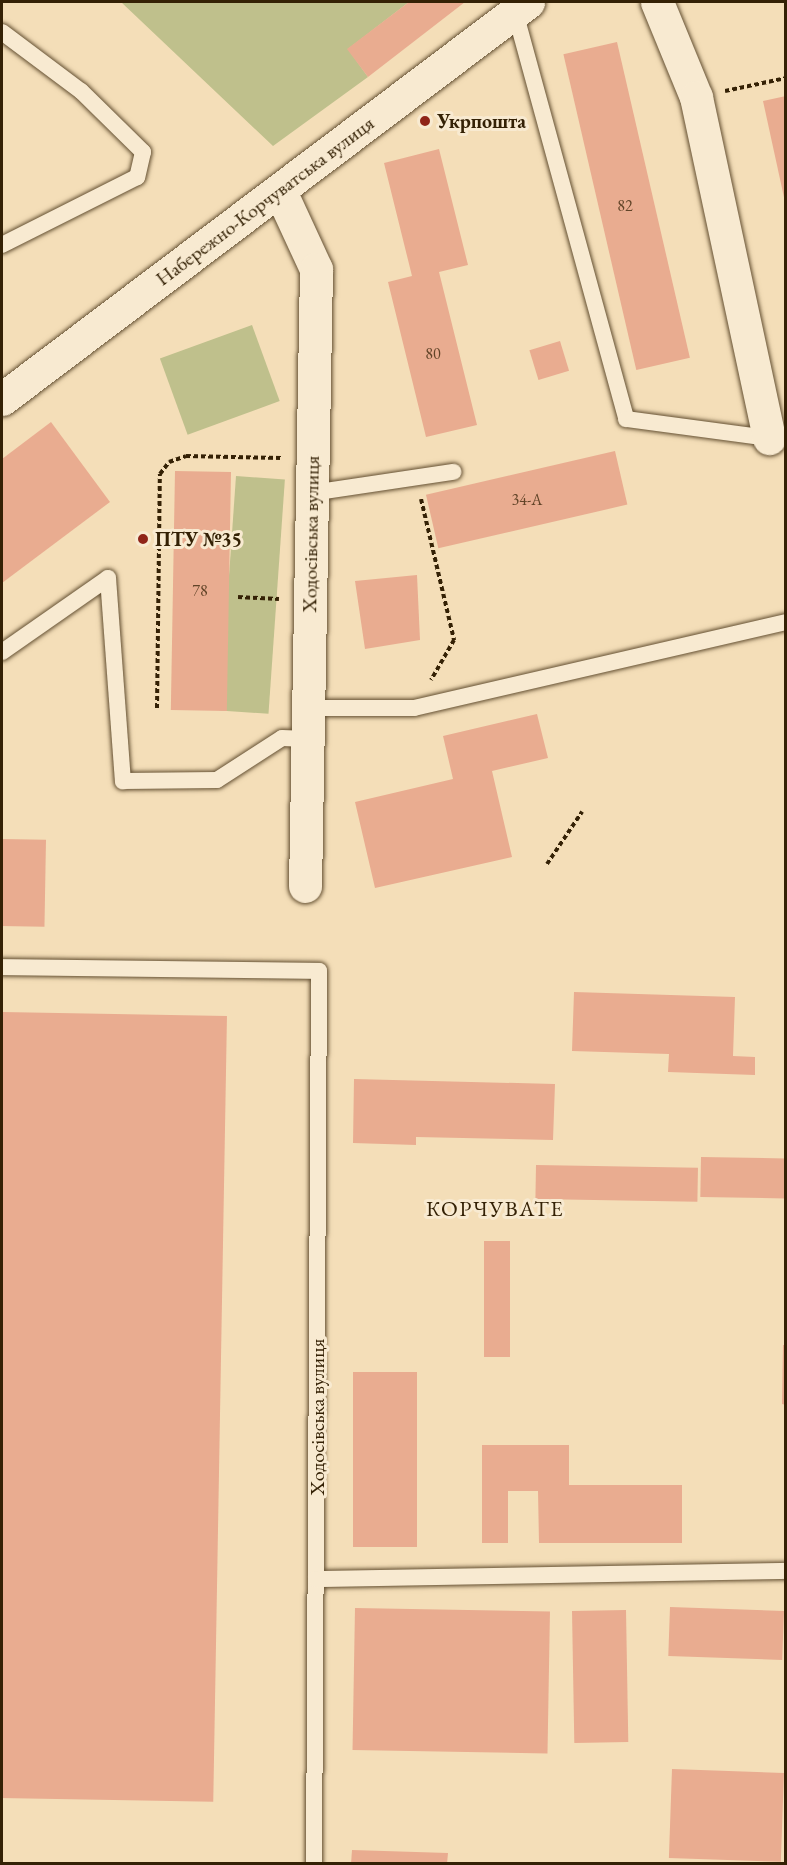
<!DOCTYPE html>
<html>
<head>
<meta charset="utf-8">
<style>
	body { margin:0 }
	#map { position:relative; width:787px; height:1865px; overflow:hidden; background:#f4deb8; font-family:"EB Garamond",serif }
	div>[style] { position:absolute }
	.green>* { inset:0; background:#bfc08c; transform-origin:0 0 }
	.building>* { inset:0; background:#e9ac90; transform-origin:0 0 }
	.path>* { height:4px; margin-top:-2px; transform-origin:0; background:repeating-linear-gradient(90deg,#342105 0 4.5px,transparent 0 7.5px) }
	.roads { filter:drop-shadow(0 0 2px #645032) drop-shadow(0 0 2px #645032) }
	.service>* { height:16px; margin:-8px; padding:0 8px; transform-origin:8px; border-radius:8px; background:#f8ead1 }
	.minor>* { height:33px; margin:-16.5px; padding:0 16.5px; transform-origin:16.5px; border-radius:16.5px; background:#f8ead1 }
	.dots>* { width:16px; height:16px; translate:-50% -50%; box-sizing:border-box; border:3px solid #f8ead1; border-radius:50% }
	span { translate:-50% -50%; white-space:nowrap; text-align:center; line-height:1.15; -webkit-text-stroke:6px #f8ead1; paint-order:stroke }
	.number-label { font-size:16px; color:#614428 }
	.number-label span { -webkit-text-stroke-width:0 }
	.poi-label { font-size:20px; color:#342105; font-weight:700 }
	.left { translate:0 -50%; text-align:left }
	.street-label { font-size:20px; color:#342105 }
	.quarter-label { font-size:22px; color:#342105; letter-spacing:1.5px }
	.frame { position:absolute; inset:0; border:3px solid #342105; pointer-events:none }
</style>
</head>
<body>
<div id="map">
	<div class="green">
		<i style="clip-path:polygon(121px 2px,409px 2px,348px 49px,368px 77px,273px 146px)"></i>
		<i style="left:252px;top:325px;width:81px;height:98px;rotate:70deg"></i>
		<i style="left:236px;top:476px;width:49px;height:235px;rotate:4deg"></i>
	</div>
	<div class="building">
		<i style="clip-path:polygon(409px 2px,465px 2px,368px 77px,347px 49px)"></i>
		<i style="left:617px;top:42px;width:324px;height:55px;rotate:77deg"></i>
		<i style="clip-path:polygon(786px 96px,786px 202px,785px 202px,763px 101px)"></i>
		<i style="clip-path:polygon(439px 149px,468px 265px,439px 272px,477px 425px,426px 437px,388px 282px,412px 276px,384px 163px)"></i>
		<i style="left:560px;top:341px;width:31px;height:32px;rotate:73deg"></i>
		<i style="clip-path:polygon(51px 422px,110px 502px,2px 583px,2px 459px)"></i>
		<i style="left:615px;top:451px;width:55px;height:194px;rotate:77deg"></i>
		<i style="left:175px;top:471px;width:56px;height:239px;rotate:1deg"></i>
		<i style="clip-path:polygon(417px 575px,420px 640px,365px 649px,355px 581px)"></i>
		<i style="clip-path:polygon(537px 714px,548px 758px,492px 771px,512px 857px,375px 888px,355px 802px,453px 779px,443px 736px)"></i>
		<i style="left:2px;top:839px;width:44px;height:87px;rotate:1deg"></i>
		<i style="clip-path:polygon(574px 992px,735px 997px,733px 1056px,755px 1057px,755px 1075px,668px 1072px,669px 1054px,572px 1051px)"></i>
		<i style="left:2px;top:1012px;width:225px;height:786px;rotate:1deg"></i>
		<i style="clip-path:polygon(354px 1079px,555px 1084px,553px 1140px,416px 1137px,416px 1145px,353px 1143px)"></i>
		<i style="left:701px;top:1157px;width:85px;height:40px;rotate:1deg"></i>
		<i style="left:536px;top:1165px;width:162px;height:34px;rotate:1deg"></i>
		<i style="left:484px;top:1241px;width:26px;height:116px"></i>
		<i style="clip-path:polygon(783px 1345px,786px 1345px,786px 1405px,782px 1404px)"></i>
		<i style="left:353px;top:1372px;width:64px;height:175px"></i>
		<i style="clip-path:polygon(482px 1445px,569px 1445px,569px 1485px,682px 1485px,682px 1543px,539px 1543px,538px 1491px,508px 1491px,508px 1543px,482px 1543px)"></i>
		<i style="left:670px;top:1607px;width:114px;height:49px;rotate:2deg"></i>
		<i style="left:355px;top:1608px;width:195px;height:142px;rotate:1deg"></i>
		<i style="left:626px;top:1610px;width:132px;height:54px;rotate:89deg"></i>
		<i style="left:672px;top:1769px;width:112px;height:89px;rotate:2deg"></i>
		<i style="clip-path:polygon(352px 1850px,448px 1853px,447px 1864px,351px 1864px)"></i>
	</div>
	<div class="path">
		<i style="left:725px;top:91px;width:62px;rotate:-12deg"></i>
		<i style="left:421px;top:499px;width:145px;rotate:76.8deg"></i>
		<i style="left:454px;top:640px;width:46px;rotate:119.9deg"></i>
		<i style="left:238px;top:597px;width:41px;rotate:2.8deg"></i>
		<i style="left:157px;top:708px;width:234px;rotate:-89.3deg"></i>
		<i style="left:160px;top:474px;width:15px;rotate:-53deg"></i>
		<i style="left:169px;top:462px;width:18px;rotate:-19deg"></i>
		<i style="left:186px;top:456px;width:96px;rotate:1.2deg"></i>
		<i style="left:547px;top:864px;width:63px;rotate:-56.1deg"></i>
	</div>
	<div class="roads">
		<div class="service">
			<i style="left:515px;top:12px;width:422px;rotate:74.7deg"></i>
			<i style="left:626px;top:419px;width:144px;rotate:7.6deg"></i>
			<i style="left:2px;top:32px;width:99px;rotate:36.8deg"></i>
			<i style="left:81px;top:91px;width:87px;rotate:44.5deg"></i>
			<i style="left:143px;top:152px;width:26px;rotate:103deg"></i>
			<i style="left:137px;top:177px;width:151px;rotate:153.3deg"></i>
			<i style="left:312px;top:493px;width:143px;rotate:-8.5deg"></i>
			<i style="left:2px;top:652px;width:129px;rotate:-34.9deg"></i>
			<i style="left:108px;top:578px;width:204px;rotate:85.8deg"></i>
			<i style="left:123px;top:781px;width:94px;rotate:-0.6deg"></i>
			<i style="left:217px;top:780px;width:77px;rotate:-32.9deg"></i>
			<i style="left:282px;top:738px;width:26px;rotate:2deg"></i>
			<i style="left:308px;top:708px;width:106px"></i>
			<i style="left:414px;top:708px;width:382px;rotate:-13deg"></i>
			<i style="left:2px;top:967px;width:317px;rotate:0.7deg"></i>
			<i style="left:319px;top:971px;width:893px;rotate:90.32deg"></i>
			<i style="left:316px;top:1579px;width:470px;rotate:-1deg"></i>
		</div>
		<div class="minor">
			<i style="left:657px;top:2px;width:103px;rotate:67.7deg"></i>
			<i style="left:696px;top:97px;width:349px;rotate:77.9deg"></i>
			<i style="left:280px;top:191px;width:86px;rotate:65.2deg"></i>
			<i style="left:316px;top:269px;width:617px;rotate:91.02deg"></i>
			<i style="left:2px;top:399px;width:659px;rotate:-37.04deg"></i>
		</div>
	</div>
	<div class="dots">
		<i style="left:425px;top:121px;background:#8f2418"></i>
		<i style="left:143px;top:539px;background:#8f2418"></i>
	</div>
	<div class="number-label">
		<span style="left:625px;top:206px">82</span>
		<span style="left:433px;top:354px">80</span>
		<span style="left:527px;top:500px">34-А</span>
		<span style="left:200px;top:591px">78</span>
	</div>
	<div class="poi-label">
		<span class="left" style="left:437px;top:121px">Укрпошта</span>
		<span class="left" style="left:155px;top:539px">ПТУ №35</span>
	</div>
	<div class="street-label">
		<span style="left:265px;top:201px;rotate:-37deg">Набережно-Корчуватська вулиця</span>
		<span style="left:311px;top:534px;rotate:-89deg">Ходосівська вулиця</span>
		<span style="left:317px;top:1417px;rotate:-90deg">Ходосівська вулиця</span>
	</div>
	<div class="quarter-label">
		<span style="left:495px;top:1209px">КОРЧУВАТЕ</span>
	</div>
	<div class="frame"></div>
</div>
</body>
</html>
